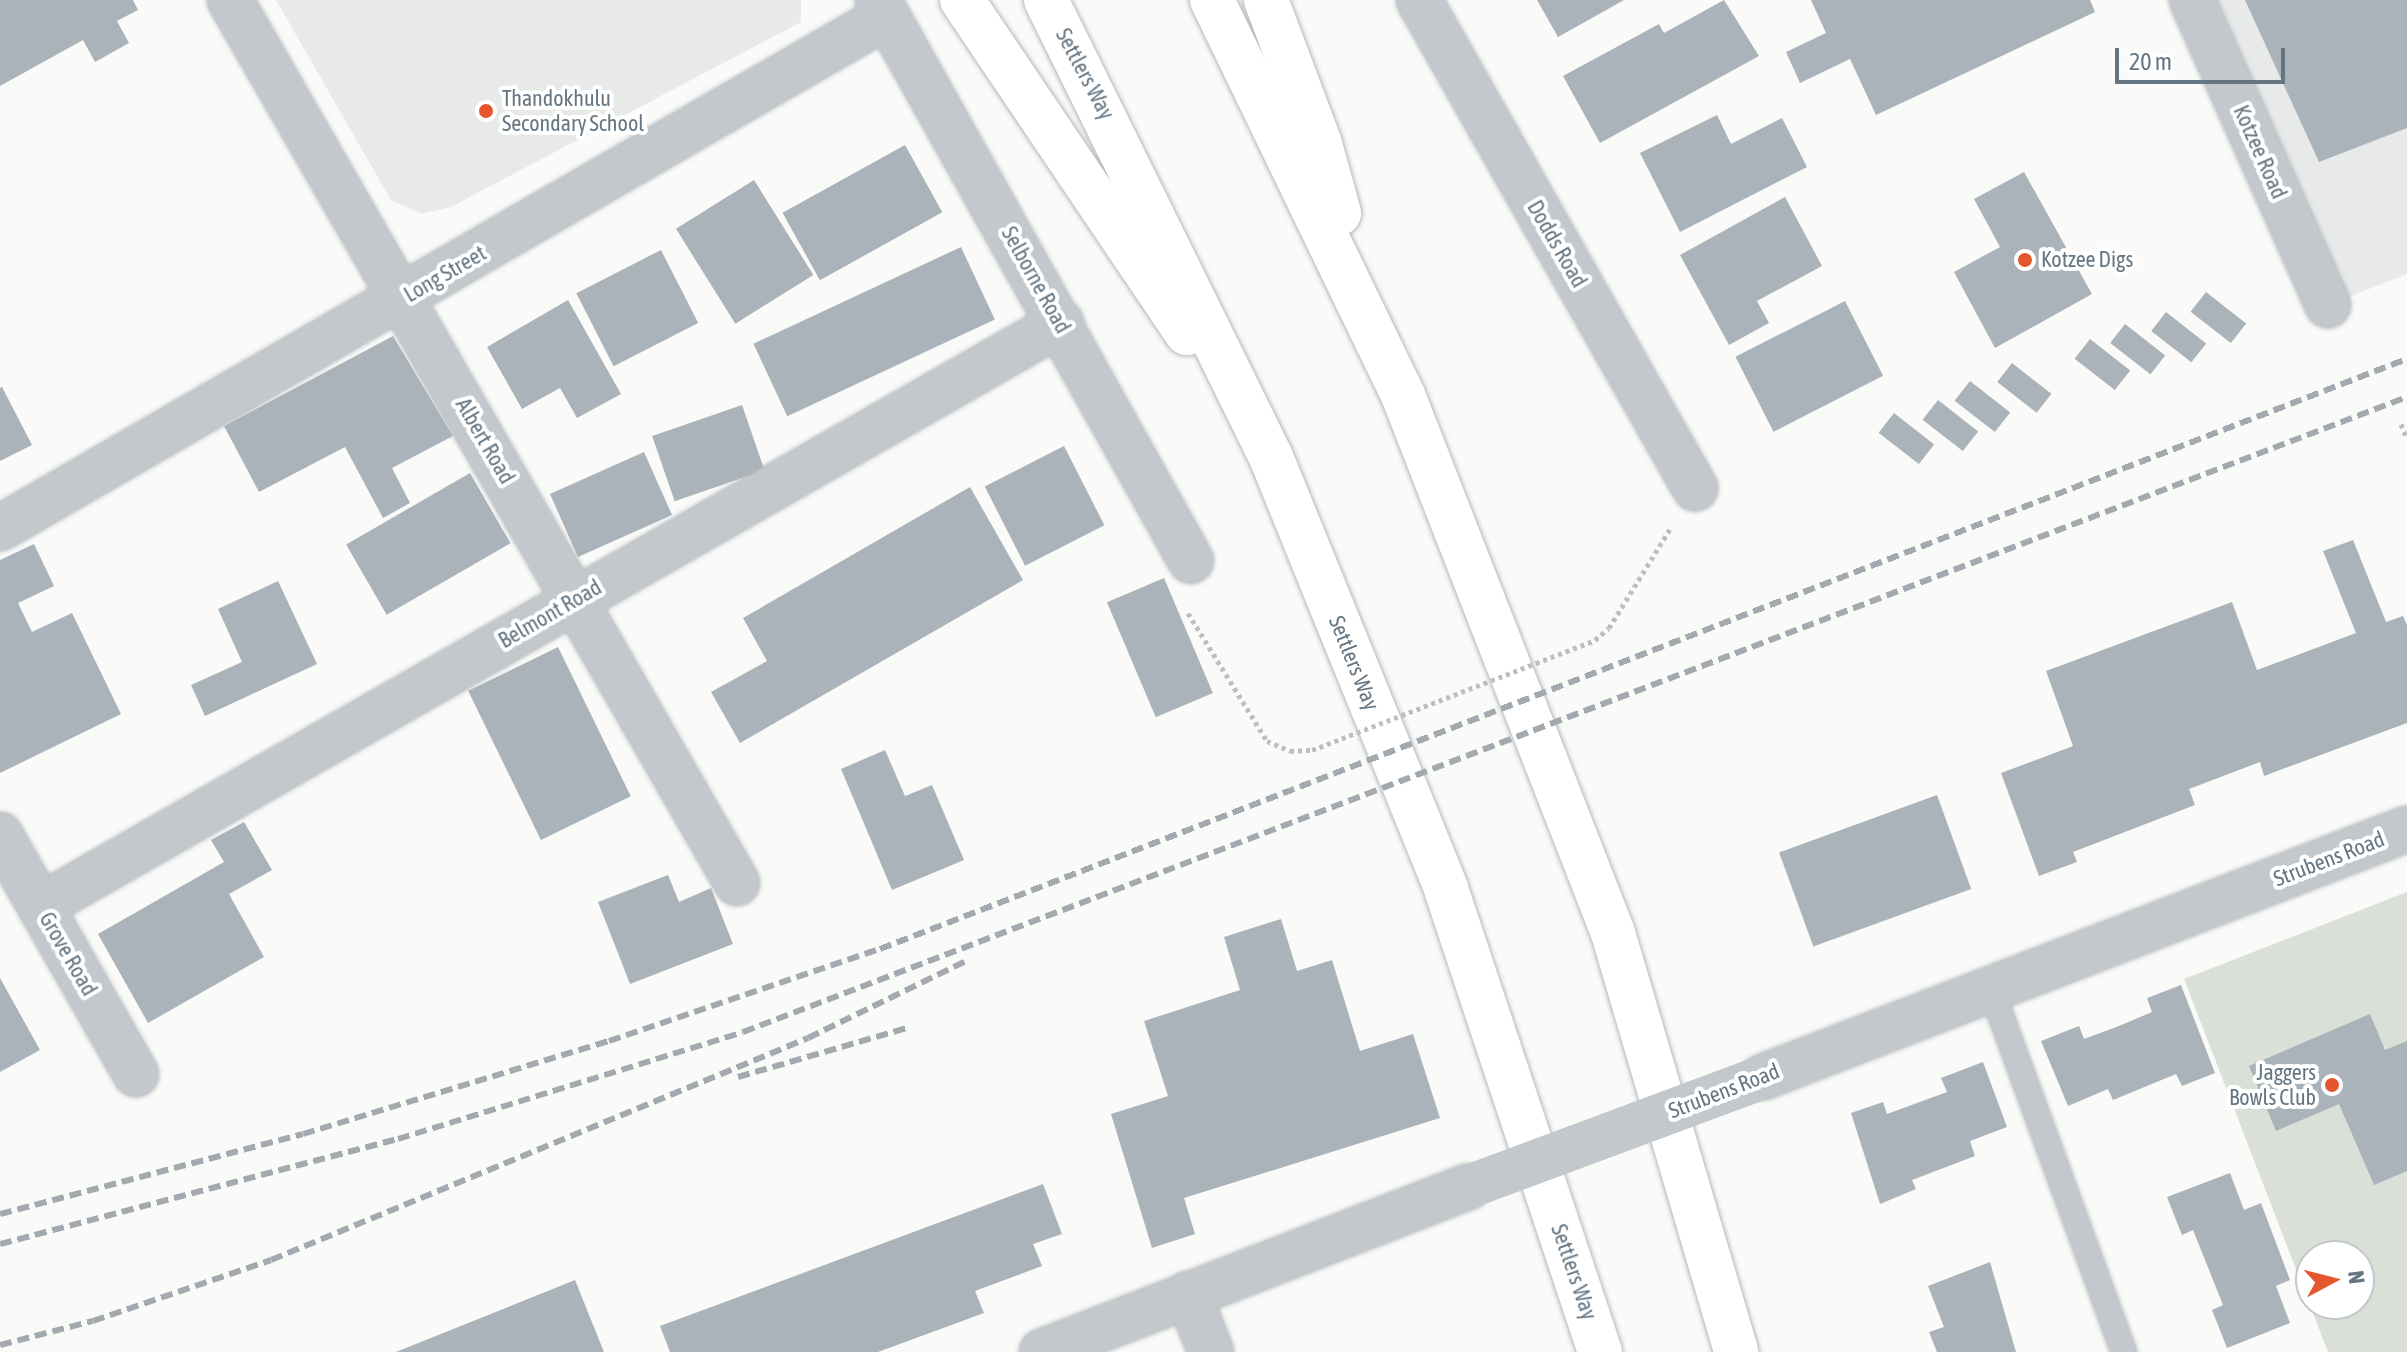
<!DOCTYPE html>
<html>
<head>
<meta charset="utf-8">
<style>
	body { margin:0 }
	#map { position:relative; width:2407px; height:1352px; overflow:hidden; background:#fafaf8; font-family:"Asap Condensed",sans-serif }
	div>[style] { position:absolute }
	.built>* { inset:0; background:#e8e9e9 }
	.green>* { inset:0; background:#dadfd7 }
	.building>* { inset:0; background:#aab3b9; transform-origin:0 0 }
	.path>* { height:5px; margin-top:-2.5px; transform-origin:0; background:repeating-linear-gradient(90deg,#bbbfc2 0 4px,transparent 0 8px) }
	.roads { filter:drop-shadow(0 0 2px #b4b9bd) drop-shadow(0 0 2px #b4b9bd) }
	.lane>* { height:24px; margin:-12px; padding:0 12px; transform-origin:12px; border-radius:12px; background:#c3c8cc }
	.street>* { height:44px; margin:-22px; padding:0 22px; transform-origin:22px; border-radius:22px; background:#c3c8cc }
	.highway>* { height:44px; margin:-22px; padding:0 22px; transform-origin:22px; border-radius:22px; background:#fff }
	.rail>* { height:6px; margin-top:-3px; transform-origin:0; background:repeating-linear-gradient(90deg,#a2aab0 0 12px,transparent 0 18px) }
	.path-bridge>* { height:5px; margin-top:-2.5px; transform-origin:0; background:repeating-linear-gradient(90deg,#bbbfc2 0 4px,transparent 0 8px) }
	.street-bridge>* { height:44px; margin:-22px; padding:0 22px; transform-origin:22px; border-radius:22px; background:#c3c8cc }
	.dots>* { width:22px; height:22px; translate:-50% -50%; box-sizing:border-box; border:4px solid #fff; border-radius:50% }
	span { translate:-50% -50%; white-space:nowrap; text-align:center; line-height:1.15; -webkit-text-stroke:8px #fff; paint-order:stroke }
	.street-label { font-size:22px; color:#657683 }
	.poi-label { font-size:22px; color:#657683 }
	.left { translate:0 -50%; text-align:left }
	.right { translate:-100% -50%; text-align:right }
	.north { position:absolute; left:2295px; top:1240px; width:80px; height:80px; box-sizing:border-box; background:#fff; border:2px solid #c1c8cd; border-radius:50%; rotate:83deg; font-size:22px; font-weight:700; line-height:32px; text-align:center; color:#657683 }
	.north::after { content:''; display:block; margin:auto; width:28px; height:36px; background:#e4572e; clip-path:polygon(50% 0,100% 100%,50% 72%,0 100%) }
	.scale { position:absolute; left:2115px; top:48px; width:170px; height:36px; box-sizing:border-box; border:4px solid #657683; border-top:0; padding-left:10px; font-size:24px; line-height:28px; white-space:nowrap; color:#657683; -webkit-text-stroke:6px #fff; paint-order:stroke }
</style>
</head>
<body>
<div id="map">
	<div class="built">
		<i style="clip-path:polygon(276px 0,801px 0,801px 22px,451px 207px,421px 214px,391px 200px)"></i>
		<i style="clip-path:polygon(2192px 0,2407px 0,2407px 274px,2328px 305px)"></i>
	</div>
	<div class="green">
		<i style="clip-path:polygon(evenodd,2407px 892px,2407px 1352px,2328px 1352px,2184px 979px,2407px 892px,2311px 1256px,2359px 1256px,2359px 1304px,2311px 1304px,2311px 1256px)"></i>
	</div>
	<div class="building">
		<i style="clip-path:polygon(0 0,133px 0,138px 10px,117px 21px,129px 43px,95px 62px,83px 40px,0 86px)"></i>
		<i style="clip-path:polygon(1537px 0,1624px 0,1558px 37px)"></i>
		<i style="clip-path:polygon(1724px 0,1759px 56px,1600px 143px,1563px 76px,1659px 24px,1664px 33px)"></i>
		<i style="clip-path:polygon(1811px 0,2090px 0,2095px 12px,1876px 115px,1850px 59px,1800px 83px,1786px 52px,1826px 33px)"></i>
		<i style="clip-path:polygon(2245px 0,2407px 0,2407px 128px,2319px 162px)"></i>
		<i style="clip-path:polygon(1717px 115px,1731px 144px,1782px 118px,1807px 167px,1680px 232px,1640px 153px)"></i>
		<i style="left:905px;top:145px;width:77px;height:140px;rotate:61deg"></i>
		<i style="clip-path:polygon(2024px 172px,2092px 294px,1995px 348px,1954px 272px,2000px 247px,1974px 199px)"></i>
		<i style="left:754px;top:180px;width:112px;height:92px;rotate:58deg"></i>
		<i style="clip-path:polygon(1785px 197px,1822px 266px,1757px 301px,1769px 323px,1729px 345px,1680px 255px)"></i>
		<i style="left:961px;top:247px;width:80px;height:229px;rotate:65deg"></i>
		<i style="left:661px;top:250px;width:82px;height:95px;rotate:63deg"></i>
		<i style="left:2206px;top:292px;width:51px;height:25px;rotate:38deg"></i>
		<i style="clip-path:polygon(568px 300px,621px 394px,577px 418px,560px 388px,522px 409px,487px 347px)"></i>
		<i style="left:1845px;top:301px;width:84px;height:123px;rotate:63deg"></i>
		<i style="left:2166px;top:312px;width:51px;height:24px;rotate:38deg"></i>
		<i style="left:2125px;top:324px;width:51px;height:24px;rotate:38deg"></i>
		<i style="clip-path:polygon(393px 336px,453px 436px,392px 468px,410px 503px,383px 518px,345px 447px,259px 492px,224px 426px)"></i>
		<i style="left:2090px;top:339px;width:51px;height:25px;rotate:38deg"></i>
		<i style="left:2012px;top:363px;width:50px;height:24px;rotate:38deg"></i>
		<i style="left:1970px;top:381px;width:51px;height:25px;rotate:38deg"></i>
		<i style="clip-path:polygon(2px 387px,32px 445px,0 461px,0 388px)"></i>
		<i style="left:1938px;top:400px;width:51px;height:25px;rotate:38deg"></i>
		<i style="left:742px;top:405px;width:69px;height:95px;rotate:71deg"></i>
		<i style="left:1894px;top:413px;width:51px;height:25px;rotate:38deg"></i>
		<i style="left:1064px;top:446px;width:89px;height:89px;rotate:63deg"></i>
		<i style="left:644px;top:452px;width:69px;height:103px;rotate:66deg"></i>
		<i style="left:470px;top:473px;width:81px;height:143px;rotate:60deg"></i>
		<i style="clip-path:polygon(970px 487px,1023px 580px,740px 743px,711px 692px,767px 661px,743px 618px)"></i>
		<i style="clip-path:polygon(2353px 540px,2386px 622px,2403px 616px,2407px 625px,2407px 723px,2264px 776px,2260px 762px,2189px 789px,2195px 805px,2073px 852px,2077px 862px,2039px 876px,2001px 773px,2073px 746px,2046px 671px,2232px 602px,2257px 670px,2356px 633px,2323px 551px)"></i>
		<i style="clip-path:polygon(34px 544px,54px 586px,18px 603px,32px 632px,72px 613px,121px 714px,0 773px,0 560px)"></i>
		<i style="left:1164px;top:578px;width:125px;height:62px;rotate:67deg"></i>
		<i style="clip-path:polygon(278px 581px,317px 664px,205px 716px,191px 685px,242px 662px,218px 609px)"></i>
		<i style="left:558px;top:647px;width:166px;height:100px;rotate:64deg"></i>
		<i style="clip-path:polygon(885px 750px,905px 796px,932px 785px,964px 860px,892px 890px,841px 769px)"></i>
		<i style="left:1937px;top:795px;width:100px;height:168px;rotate:70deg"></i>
		<i style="clip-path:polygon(244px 822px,272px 870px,229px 894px,264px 957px,148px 1023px,98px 934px,224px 862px,211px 840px)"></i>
		<i style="clip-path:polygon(668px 875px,679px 902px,711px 888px,733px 944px,630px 984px,598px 902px)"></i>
		<i style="clip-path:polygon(1281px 919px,1297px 971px,1332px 960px,1360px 1051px,1413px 1034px,1440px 1118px,1184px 1198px,1195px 1234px,1152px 1248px,1111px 1114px,1168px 1096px,1144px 1021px,1240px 990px,1224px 937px)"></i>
		<i style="clip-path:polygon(0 978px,40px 1050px,0 1072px)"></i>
		<i style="clip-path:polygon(2181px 985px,2215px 1073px,2182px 1086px,2176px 1074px,2113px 1100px,2108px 1089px,2068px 1106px,2041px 1041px,2079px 1026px,2084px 1039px,2119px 1026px,2152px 1012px,2147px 998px)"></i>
		<i style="clip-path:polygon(2370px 1014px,2385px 1050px,2407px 1041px,2407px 1171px,2374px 1185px,2339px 1104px,2276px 1131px,2249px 1066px)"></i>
		<i style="clip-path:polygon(1983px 1062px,2007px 1127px,1970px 1141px,1975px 1156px,1912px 1180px,1916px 1189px,1880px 1204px,1851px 1113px,1883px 1102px,1887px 1114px,1947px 1092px,1941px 1078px)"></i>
		<i style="clip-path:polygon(2230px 1173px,2244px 1210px,2261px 1203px,2290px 1280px,2276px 1286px,2290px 1323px,2227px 1348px,2212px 1310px,2223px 1305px,2193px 1230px,2182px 1235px,2167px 1197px)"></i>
		<i style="clip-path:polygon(1043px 1184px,1062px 1234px,1033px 1244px,1042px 1266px,975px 1291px,984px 1313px,878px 1352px,670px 1352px,660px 1326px)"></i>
		<i style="clip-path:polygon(1990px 1262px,2016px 1352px,1937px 1352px,1929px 1332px,1944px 1327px,1928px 1286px)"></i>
		<i style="clip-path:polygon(575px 1280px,604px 1352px,396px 1352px)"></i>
	</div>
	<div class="path">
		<i style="left:2401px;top:424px;width:16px;rotate:68deg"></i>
		<i style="left:1188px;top:613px;width:150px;rotate:58.3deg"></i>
		<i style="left:1267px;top:741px;width:25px;rotate:23deg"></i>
		<i style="left:1290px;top:751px;width:22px;rotate:-3deg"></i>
		<i style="left:1595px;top:640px;width:18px;rotate:-41deg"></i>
		<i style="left:1609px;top:628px;width:116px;rotate:-58.4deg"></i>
	</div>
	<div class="roads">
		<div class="lane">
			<i style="left:1991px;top:989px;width:387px;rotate:69.9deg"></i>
		</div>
		<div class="street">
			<i style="left:230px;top:0;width:1018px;rotate:60.14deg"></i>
			<i style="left:878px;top:0;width:642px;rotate:60.84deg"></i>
			<i style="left:1419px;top:0;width:561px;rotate:60.51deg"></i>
			<i style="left:2192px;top:0;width:334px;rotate:66deg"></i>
			<i style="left:0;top:528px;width:1024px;rotate:-29.99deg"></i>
			<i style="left:0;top:835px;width:275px;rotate:60.4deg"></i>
			<i style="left:41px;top:906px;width:1175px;rotate:-29.75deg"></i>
			<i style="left:1763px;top:1077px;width:690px;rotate:-21.06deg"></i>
			<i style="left:1188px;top:1294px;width:62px;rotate:68.4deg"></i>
			<i style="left:1042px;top:1352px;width:457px;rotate:-21.2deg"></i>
		</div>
		<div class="highway">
			<i style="left:962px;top:0;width:402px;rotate:56deg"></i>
			<i style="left:1046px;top:0;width:509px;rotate:63.79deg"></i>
			<i style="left:1271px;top:457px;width:466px;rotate:67.9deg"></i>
			<i style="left:1446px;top:889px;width:488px;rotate:71.6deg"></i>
			<i style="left:1212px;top:0;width:439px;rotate:64.2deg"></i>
			<i style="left:1403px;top:395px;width:578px;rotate:68.68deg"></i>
			<i style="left:1613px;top:933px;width:437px;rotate:73.6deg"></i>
			<i style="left:1266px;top:0;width:154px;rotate:69.4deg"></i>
			<i style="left:1320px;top:144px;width:72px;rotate:74.6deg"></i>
		</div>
	</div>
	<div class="rail">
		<i style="left:738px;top:1077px;width:176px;rotate:-16.2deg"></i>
		<i style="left:0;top:1214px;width:313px;rotate:-14.8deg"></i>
		<i style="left:303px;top:1134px;width:320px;rotate:-16.9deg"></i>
		<i style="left:609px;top:1041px;width:286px;rotate:-18.8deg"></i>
		<i style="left:880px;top:949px;width:1637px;rotate:-21.13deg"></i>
		<i style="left:0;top:1244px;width:412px;rotate:-14.8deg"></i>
		<i style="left:398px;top:1139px;width:361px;rotate:-17.2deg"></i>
		<i style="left:743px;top:1032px;width:1781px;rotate:-20.89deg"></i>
		<i style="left:0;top:1345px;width:96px;rotate:-14.5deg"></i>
		<i style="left:93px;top:1321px;width:188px;rotate:-18.9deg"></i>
		<i style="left:271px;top:1260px;width:581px;rotate:-22.46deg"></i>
		<i style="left:808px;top:1038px;width:180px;rotate:-26deg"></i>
	</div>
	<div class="path-bridge">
		<i style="left:1312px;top:750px;width:304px;rotate:-21.2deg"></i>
	</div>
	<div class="street-bridge">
		<i style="left:1468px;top:1187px;width:315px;rotate:-20.4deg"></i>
	</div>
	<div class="dots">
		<i style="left:486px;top:111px;background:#e4572e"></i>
		<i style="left:2025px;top:260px;background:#e4572e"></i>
		<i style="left:2332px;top:1085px;background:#e4572e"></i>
	</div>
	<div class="street-label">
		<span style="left:1085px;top:74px;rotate:62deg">Settlers Way</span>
		<span style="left:2260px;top:152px;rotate:66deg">Kotzee Road</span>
		<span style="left:1557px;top:244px;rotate:60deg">Dodds Road</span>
		<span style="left:445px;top:274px;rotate:-30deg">Long Street</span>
		<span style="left:1036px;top:280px;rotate:61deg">Selborne Road</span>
		<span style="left:485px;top:441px;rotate:60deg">Albert Road</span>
		<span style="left:550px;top:614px;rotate:-30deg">Belmont Road</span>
		<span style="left:1354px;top:663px;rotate:68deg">Settlers Way</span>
		<span style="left:2329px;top:859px;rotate:-21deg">Strubens Road</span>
		<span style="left:68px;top:954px;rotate:60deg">Grove Road</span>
		<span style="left:1724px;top:1091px;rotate:-21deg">Strubens Road</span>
		<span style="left:1574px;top:1272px;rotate:71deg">Settlers Way</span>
	</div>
	<div class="poi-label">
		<span class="left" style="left:502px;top:111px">Thandokhulu<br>Secondary School</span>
		<span class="left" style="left:2041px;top:260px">Kotzee Digs</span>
		<span class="right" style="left:2316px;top:1085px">Jaggers<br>Bowls Club</span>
	</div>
	<div class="north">N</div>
	<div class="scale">20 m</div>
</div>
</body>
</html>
